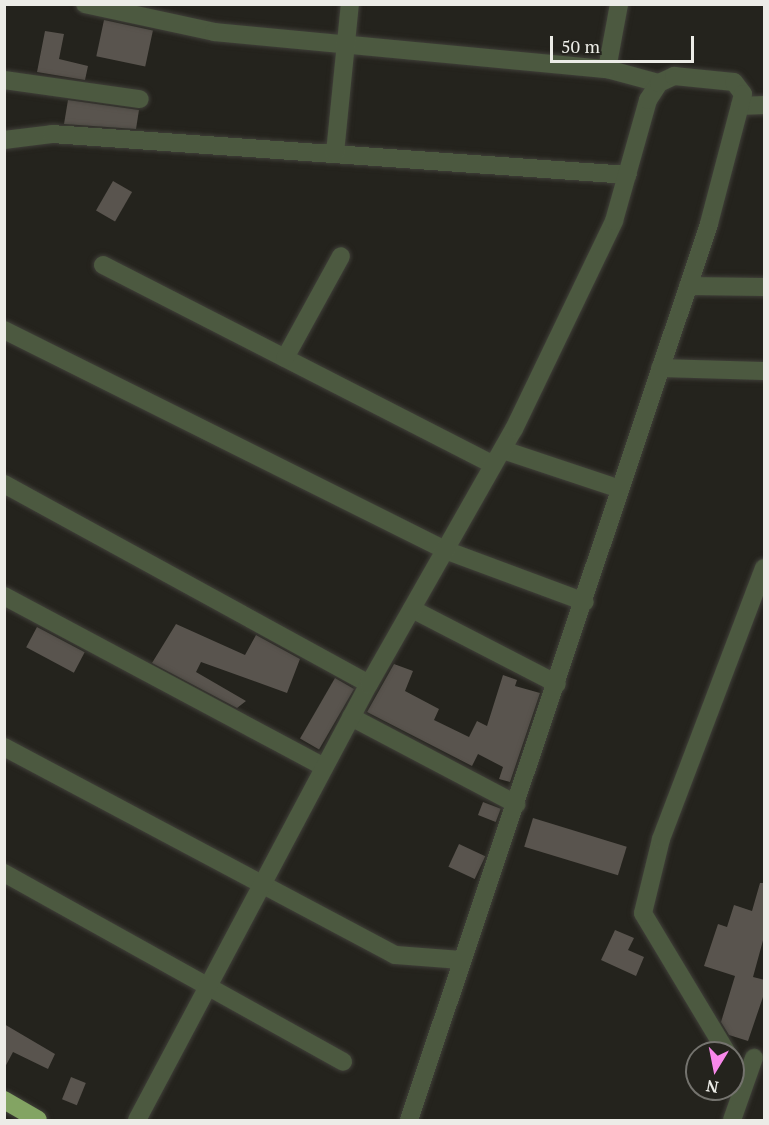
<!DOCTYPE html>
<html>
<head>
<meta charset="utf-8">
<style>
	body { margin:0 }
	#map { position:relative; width:769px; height:1125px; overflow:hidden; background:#24231d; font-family:"PT Serif",serif }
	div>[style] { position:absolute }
	.building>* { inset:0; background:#59544e; transform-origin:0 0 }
	.roads { filter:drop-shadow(0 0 2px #403f39) drop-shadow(0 0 2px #403f39) }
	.minor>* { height:18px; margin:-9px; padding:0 9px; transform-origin:9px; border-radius:9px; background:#4c5940 }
	.highway>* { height:18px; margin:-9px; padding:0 9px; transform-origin:9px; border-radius:9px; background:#83a463 }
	span { translate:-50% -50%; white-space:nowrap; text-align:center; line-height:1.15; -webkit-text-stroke:4.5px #24231d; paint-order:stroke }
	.frame { position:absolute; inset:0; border:6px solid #ecece7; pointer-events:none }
	.north { position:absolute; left:685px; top:1041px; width:60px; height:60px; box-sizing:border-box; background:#24231d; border:2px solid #74736e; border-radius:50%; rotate:190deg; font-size:16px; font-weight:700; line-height:24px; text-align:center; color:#ecece7 }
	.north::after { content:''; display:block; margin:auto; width:21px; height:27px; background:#f888ea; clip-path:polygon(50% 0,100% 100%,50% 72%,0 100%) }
	.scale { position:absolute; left:550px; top:36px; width:144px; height:27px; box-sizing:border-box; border:3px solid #ecece7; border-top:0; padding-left:8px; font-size:18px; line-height:21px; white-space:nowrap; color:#ecece7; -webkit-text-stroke:4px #24231d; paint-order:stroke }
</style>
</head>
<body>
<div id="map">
	<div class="building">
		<i style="left:104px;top:20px;width:50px;height:37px;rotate:12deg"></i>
		<i style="clip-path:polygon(45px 31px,64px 34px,59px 59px,88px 66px,85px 80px,37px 72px)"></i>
		<i style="clip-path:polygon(68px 100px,139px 110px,136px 129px,64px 124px)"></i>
		<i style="left:113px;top:181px;width:22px;height:34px;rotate:30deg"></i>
		<i style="clip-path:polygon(176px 624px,245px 655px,256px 635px,300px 659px,287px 693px,201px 662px,196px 672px,246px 701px,237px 708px,152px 663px)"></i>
		<i style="left:37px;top:627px;width:54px;height:23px;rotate:28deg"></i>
		<i style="clip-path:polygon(394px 664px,413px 671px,405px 691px,439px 709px,434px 720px,469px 737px,477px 721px,487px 726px,503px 675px,517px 680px,515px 686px,540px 693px,510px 782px,499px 779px,503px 767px,478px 754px,472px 766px,367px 712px)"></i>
		<i style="left:335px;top:678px;width:22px;height:70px;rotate:30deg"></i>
		<i style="left:483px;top:802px;width:19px;height:14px;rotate:21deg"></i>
		<i style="left:533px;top:818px;width:98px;height:30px;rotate:17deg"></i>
		<i style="left:459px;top:844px;width:29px;height:25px;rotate:25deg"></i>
		<i style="clip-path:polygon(760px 883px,765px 883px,765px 933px,753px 977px,765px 980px,765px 991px,748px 1041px,729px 1035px,721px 1022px,735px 976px,704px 966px,718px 924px,727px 927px,734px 905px,752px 911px)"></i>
		<i style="clip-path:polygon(615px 930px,634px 938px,628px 950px,644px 957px,636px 976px,601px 960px)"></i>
		<i style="clip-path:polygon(4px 1024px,55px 1054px,48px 1069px,13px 1052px,4px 1069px)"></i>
		<i style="left:71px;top:1077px;width:16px;height:24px;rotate:22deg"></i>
	</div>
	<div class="roads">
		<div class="minor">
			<i style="left:85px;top:4px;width:132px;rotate:12.2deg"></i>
			<i style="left:214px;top:32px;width:395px;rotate:5.4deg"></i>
			<i style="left:607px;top:69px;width:54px;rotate:15.1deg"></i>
			<i style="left:607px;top:69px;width:66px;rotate:-79.5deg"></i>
			<i style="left:4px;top:80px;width:137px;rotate:8deg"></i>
			<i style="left:740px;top:106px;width:24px;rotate:-2deg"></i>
			<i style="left:4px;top:140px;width:48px;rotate:-7.1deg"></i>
			<i style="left:52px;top:134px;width:577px;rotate:4.07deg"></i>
			<i style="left:335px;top:153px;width:150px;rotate:-84.3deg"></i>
			<i style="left:103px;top:265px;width:438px;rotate:27.1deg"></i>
			<i style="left:688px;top:286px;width:76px;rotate:0.8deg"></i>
			<i style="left:4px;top:330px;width:493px;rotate:26.5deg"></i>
			<i style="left:445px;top:550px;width:149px;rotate:20.4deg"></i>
			<i style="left:285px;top:358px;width:116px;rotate:-61.2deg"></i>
			<i style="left:660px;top:368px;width:104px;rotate:1.7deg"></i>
			<i style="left:503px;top:450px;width:123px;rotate:18.4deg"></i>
			<i style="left:4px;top:484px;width:416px;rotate:28.7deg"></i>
			<i style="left:4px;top:596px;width:363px;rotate:28.1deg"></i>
			<i style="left:412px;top:609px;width:163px;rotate:27.3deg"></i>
			<i style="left:351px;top:717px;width:187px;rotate:27.8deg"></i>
			<i style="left:4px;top:747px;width:443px;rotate:28deg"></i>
			<i style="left:395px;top:955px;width:67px;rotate:4.3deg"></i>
			<i style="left:4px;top:873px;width:388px;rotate:29.1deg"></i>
			<i style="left:727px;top:1053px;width:163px;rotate:-121deg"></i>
			<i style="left:643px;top:913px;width:76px;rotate:-76.3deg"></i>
			<i style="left:661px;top:839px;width:290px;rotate:-69.2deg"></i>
			<i style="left:137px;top:1120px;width:494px;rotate:-62deg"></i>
			<i style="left:369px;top:684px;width:293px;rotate:-60.4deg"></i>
			<i style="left:514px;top:429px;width:231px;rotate:-64.3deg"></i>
			<i style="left:614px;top:221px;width:126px;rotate:-74.3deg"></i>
			<i style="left:648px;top:100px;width:20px;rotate:-57deg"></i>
			<i style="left:659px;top:83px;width:17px;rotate:-25deg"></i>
			<i style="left:674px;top:76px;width:60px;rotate:5.7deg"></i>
			<i style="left:734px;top:82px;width:15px;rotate:53deg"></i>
			<i style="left:743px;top:94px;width:134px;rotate:104.7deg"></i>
			<i style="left:709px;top:224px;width:945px;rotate:108.51deg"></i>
			<i style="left:732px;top:1120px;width:66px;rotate:-70.5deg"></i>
		</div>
		<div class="highway">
			<i style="left:4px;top:1100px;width:39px;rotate:30deg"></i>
		</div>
	</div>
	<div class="frame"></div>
	<div class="north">N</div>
	<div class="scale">50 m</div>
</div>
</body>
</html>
